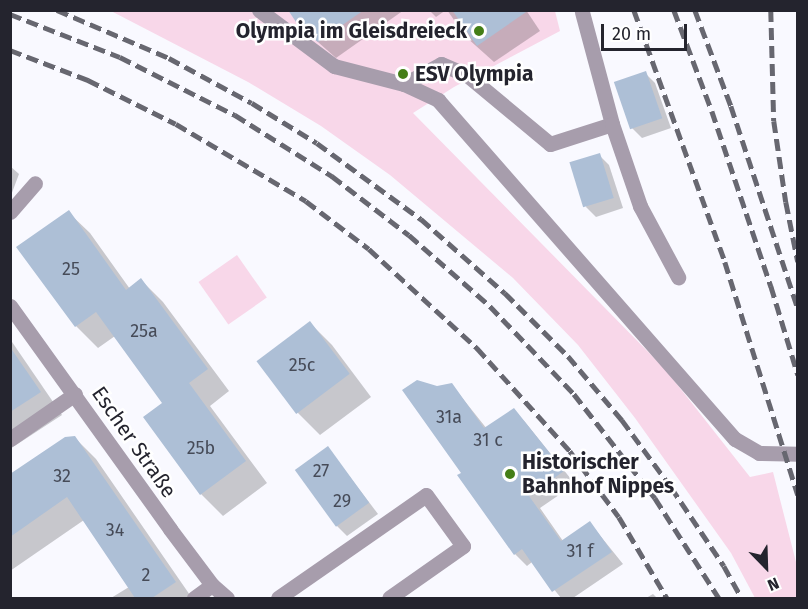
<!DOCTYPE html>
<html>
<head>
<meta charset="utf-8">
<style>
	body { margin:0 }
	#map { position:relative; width:808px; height:609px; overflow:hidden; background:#f9f9ff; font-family:"Fira Sans",sans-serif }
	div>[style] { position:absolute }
	.green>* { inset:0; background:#f8d7e9; transform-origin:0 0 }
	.shadow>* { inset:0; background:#0003 }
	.building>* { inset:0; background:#adbfd6; transform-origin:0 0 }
	.minor>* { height:15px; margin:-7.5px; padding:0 7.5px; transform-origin:7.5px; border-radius:7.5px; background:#a79dac }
	.rail>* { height:4.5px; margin-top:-2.25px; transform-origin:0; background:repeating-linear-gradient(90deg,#676770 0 12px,transparent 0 18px) }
	.dots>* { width:16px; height:16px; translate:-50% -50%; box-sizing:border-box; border:3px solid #fff; border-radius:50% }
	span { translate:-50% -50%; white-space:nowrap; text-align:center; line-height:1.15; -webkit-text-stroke:5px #fff; paint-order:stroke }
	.number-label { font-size:18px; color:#464b58 }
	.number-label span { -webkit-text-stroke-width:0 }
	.poi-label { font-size:21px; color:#24242e; font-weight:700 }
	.right { translate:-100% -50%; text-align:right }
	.left { translate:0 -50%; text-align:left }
	.street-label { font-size:21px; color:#24242e }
	.frame { position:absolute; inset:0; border:12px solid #24242e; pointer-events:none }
	.north { position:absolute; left:736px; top:537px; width:60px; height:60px; -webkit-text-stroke:4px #fff; paint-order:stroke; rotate:157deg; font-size:16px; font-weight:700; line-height:24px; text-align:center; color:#24242e }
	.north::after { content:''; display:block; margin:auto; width:21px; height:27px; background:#24242e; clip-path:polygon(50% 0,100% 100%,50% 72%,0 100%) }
	.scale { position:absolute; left:601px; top:24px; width:86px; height:27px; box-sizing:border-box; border:3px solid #24242e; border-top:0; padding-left:8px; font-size:18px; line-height:21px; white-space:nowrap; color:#24242e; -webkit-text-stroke:4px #fff; paint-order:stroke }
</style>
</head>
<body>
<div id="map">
	<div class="green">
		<i style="clip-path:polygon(111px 11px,555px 11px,560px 31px,454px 87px,413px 113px,665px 369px,750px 477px,773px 472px,797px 566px,797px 598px,755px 598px,731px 553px,635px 418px,578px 345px,513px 278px,390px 175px,321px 126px,248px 82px)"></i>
		<i style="left:237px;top:255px;width:52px;height:47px;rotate:55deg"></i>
	</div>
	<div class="shadow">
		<i style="clip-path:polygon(290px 10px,404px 10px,336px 58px,301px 27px)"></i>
		<i style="clip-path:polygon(429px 10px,446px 10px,436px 17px)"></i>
		<i style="clip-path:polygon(447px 10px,526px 10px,540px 31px,494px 62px,466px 37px)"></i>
		<i style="clip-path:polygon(645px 73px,655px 83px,671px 128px,642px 138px,632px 128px)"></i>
		<i style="clip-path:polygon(599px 155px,609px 165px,623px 208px,596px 217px,586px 207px)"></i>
		<i style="clip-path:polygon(10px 166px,19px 174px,10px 198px)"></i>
		<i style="clip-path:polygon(68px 212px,90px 233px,130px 289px,141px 280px,163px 302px,229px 391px,210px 406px,267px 483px,223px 516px,201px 494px,164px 403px,115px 336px,98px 348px,76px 326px)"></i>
		<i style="clip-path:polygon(310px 323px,332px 345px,371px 397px,320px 435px,298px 413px)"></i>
		<i style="clip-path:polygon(10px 339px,62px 415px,10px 449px)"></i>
		<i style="clip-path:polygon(452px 385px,487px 429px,513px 410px,525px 422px,575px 484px,540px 508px,563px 541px,590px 523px,623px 564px,573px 598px,561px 598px,532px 562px,527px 566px,515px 554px,463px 473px,437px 388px)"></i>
		<i style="clip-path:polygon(75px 438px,96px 459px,192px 598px,111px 598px,129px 587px,84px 520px,10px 571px,10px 476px)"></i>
		<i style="clip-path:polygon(328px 448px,378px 514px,347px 536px,337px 526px)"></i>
		<i style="clip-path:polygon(653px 594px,657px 598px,646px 598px)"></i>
	</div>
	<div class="building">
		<i style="clip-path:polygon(288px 10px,364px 10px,318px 42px,300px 28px)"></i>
		<i style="clip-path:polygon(452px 10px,529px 10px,477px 46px)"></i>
		<i style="left:646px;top:71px;width:50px;height:34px;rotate:71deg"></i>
		<i style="left:600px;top:153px;width:47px;height:32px;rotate:73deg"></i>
		<i style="clip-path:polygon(69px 210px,126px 290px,141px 278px,208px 369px,189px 383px,246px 461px,200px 495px,143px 417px,162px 403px,96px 312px,75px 327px,16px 247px)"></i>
		<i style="left:310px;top:321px;width:66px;height:67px;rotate:53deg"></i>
		<i style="clip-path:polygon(10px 347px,41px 392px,10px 412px)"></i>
		<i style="clip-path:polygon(417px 380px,437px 386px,452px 383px,484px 428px,514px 408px,564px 471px,529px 496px,561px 541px,590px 521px,612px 552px,552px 592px,522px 549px,514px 555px,457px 475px,461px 473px,402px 390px)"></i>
		<i style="clip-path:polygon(75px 436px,176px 582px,152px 598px,135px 598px,67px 497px,10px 537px,10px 474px,65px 437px)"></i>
		<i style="left:328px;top:446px;width:70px;height:41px;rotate:54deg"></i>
	</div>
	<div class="minor">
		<i style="left:259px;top:10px;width:94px;rotate:36.7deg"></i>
		<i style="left:334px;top:66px;width:72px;rotate:14.4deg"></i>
		<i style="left:404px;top:84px;width:38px;rotate:25deg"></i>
		<i style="left:438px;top:100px;width:451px;rotate:48.8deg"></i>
		<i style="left:735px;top:439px;width:28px;rotate:30deg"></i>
		<i style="left:759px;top:453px;width:39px;rotate:1deg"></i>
		<i style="left:582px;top:12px;width:116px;rotate:75deg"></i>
		<i style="left:404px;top:84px;width:42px;rotate:-28.4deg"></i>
		<i style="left:441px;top:64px;width:28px;rotate:23deg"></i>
		<i style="left:467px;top:75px;width:108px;rotate:39.7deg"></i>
		<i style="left:550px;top:144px;width:65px;rotate:-17.9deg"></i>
		<i style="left:612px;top:124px;width:87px;rotate:71.1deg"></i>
		<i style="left:640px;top:206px;width:81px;rotate:61.8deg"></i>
		<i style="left:10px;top:212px;width:38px;rotate:-49deg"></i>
		<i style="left:10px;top:306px;width:274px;rotate:54.3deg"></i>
		<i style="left:170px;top:529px;width:70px;rotate:53.1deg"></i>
		<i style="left:212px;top:585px;width:20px;rotate:41deg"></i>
		<i style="left:10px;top:439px;width:79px;rotate:-34.7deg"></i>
		<i style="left:194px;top:598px;width:22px;rotate:-36deg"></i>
		<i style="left:278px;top:598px;width:180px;rotate:-34.8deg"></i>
		<i style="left:426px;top:495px;width:63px;rotate:54deg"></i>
		<i style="left:463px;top:546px;width:90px;rotate:144.9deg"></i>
	</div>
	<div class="rail">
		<i style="left:57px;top:10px;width:122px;rotate:23.2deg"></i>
		<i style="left:169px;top:58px;width:94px;rotate:28.5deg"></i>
		<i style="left:252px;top:103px;width:76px;rotate:31.6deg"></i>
		<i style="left:317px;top:143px;width:129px;rotate:36.2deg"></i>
		<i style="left:421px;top:219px;width:112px;rotate:41.4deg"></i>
		<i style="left:505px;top:293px;width:89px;rotate:45deg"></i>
		<i style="left:568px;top:356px;width:84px;rotate:49.8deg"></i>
		<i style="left:622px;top:420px;width:83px;rotate:53.8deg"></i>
		<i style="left:671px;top:487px;width:95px;rotate:56.1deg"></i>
		<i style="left:724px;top:566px;width:37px;rotate:61deg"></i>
		<i style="left:634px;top:10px;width:268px;rotate:70.1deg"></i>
		<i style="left:725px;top:262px;width:244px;rotate:72.6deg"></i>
		<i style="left:674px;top:10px;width:108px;rotate:69.4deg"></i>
		<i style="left:712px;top:111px;width:185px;rotate:71.4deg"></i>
		<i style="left:771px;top:286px;width:93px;rotate:73.1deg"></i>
		<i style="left:695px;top:10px;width:103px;rotate:69.4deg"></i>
		<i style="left:731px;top:106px;width:214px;rotate:71.7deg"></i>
		<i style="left:771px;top:10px;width:111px;rotate:88.5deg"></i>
		<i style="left:774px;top:121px;width:82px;rotate:81.6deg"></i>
		<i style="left:786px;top:202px;width:61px;rotate:78.7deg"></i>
		<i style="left:10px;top:14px;width:118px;rotate:21.4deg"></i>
		<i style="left:120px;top:57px;width:129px;rotate:26.8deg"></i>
		<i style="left:235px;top:115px;width:115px;rotate:32.2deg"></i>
		<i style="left:332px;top:176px;width:97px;rotate:37.5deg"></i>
		<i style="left:409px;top:235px;width:108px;rotate:41.2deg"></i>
		<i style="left:490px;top:306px;width:122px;rotate:46.3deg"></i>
		<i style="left:574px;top:394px;width:132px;rotate:52.1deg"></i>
		<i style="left:655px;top:498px;width:119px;rotate:57.4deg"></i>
		<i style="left:10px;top:50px;width:84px;rotate:21deg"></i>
		<i style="left:88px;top:80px;width:98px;rotate:26.6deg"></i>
		<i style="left:176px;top:124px;width:151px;rotate:30.6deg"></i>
		<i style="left:306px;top:201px;width:79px;rotate:37.3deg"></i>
		<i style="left:369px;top:249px;width:147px;rotate:42.5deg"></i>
		<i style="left:477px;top:348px;width:139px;rotate:47.9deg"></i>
		<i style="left:570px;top:451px;width:82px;rotate:53.4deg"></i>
		<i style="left:619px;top:517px;width:94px;rotate:59.3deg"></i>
	</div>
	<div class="dots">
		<i style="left:479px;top:31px;background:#447e17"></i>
		<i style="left:403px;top:74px;background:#447e17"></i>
		<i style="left:510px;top:474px;background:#447e17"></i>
	</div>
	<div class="number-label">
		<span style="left:71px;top:269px">25</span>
		<span style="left:144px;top:331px">25a</span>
		<span style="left:302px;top:365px">25c</span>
		<span style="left:449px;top:417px">31a</span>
		<span style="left:488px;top:440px">31 c</span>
		<span style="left:201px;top:448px">25b</span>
		<span style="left:321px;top:471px">27</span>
		<span style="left:62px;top:476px">32</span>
		<span style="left:342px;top:501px">29</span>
		<span style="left:115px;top:530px">34</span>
		<span style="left:580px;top:551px">31 f</span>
		<span style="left:146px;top:575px">2</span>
	</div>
	<div class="poi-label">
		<span class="right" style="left:467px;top:31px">Olympia im Gleisdreieck</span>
		<span class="left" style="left:415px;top:74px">ESV Olympia</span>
		<span class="left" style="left:522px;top:474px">Historischer<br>Bahnhof Nippes</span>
	</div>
	<div class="street-label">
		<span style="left:134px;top:442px;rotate:55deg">Escher Straße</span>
	</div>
	<div class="frame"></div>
	<div class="north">N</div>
	<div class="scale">20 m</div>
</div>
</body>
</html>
